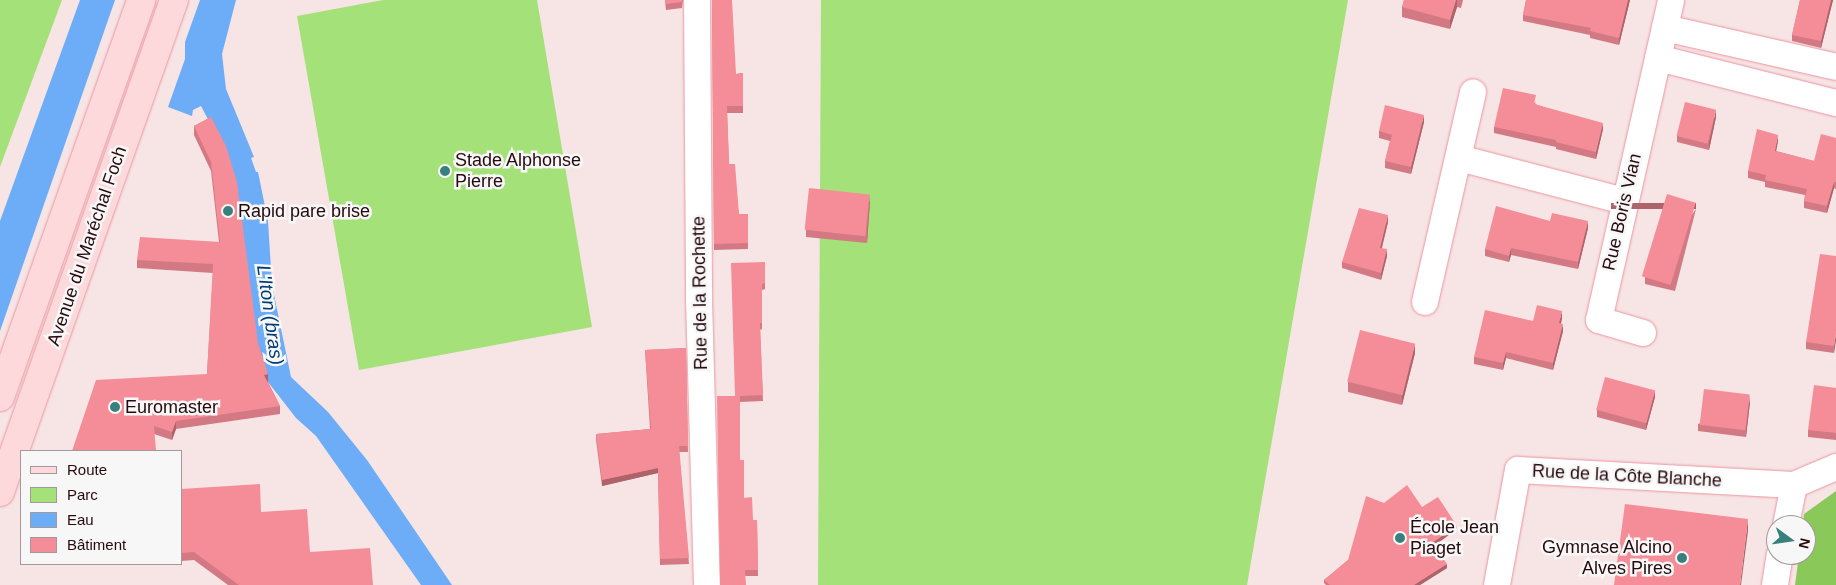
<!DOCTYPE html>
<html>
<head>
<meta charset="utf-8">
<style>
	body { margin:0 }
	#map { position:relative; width:1836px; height:585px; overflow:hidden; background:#f7e4e5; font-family:Helvetica,sans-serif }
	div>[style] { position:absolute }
	.green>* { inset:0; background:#a4e178 }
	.forest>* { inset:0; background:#8ac959 }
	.water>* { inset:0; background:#6dadf7 }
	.roads { filter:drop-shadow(0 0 1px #ea969e) drop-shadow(0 0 1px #ea969e) }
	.minor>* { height:26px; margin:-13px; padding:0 13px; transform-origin:13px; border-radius:13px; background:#fff }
	.major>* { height:28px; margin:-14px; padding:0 14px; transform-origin:14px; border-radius:14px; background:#fed9dc }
	.wall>* { inset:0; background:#d37983 }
	.shaded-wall>* { inset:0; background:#ac636a; transform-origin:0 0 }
	.building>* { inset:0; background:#f58d98; transform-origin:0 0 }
	.dots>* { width:14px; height:14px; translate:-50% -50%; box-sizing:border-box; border:2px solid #f7f7f7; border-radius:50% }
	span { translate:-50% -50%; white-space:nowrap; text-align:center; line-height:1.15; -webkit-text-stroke:5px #f7f7f7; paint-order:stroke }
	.poi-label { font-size:18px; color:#27090e }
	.left { translate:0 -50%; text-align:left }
	.right { translate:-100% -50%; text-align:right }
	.street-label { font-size:18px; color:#27090e }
	.water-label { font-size:19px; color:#003b75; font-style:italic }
	.legend { position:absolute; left:20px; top:450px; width:162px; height:115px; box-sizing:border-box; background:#f7f7f7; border:1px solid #a4989a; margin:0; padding:6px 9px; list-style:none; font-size:15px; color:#27090e }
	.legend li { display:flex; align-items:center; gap:10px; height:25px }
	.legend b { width:25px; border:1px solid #a4989a }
	.north { position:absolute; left:1766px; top:515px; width:50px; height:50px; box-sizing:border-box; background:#f7f7f7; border:1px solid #a4989a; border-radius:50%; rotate:104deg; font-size:14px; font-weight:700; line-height:20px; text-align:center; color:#27090e }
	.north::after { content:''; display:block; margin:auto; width:18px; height:22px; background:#37807e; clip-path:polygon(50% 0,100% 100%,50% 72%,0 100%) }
</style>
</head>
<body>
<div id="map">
	<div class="green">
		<i style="clip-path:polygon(0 0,62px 0,0 167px)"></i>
		<i style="clip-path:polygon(383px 0,537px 0,592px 327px,359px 370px,297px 16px)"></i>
		<i style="clip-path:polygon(821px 0,1348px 0,1247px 585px,818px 585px)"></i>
	</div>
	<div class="forest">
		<i style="clip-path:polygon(1836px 491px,1836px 585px,1795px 585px,1799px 555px,1806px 555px,1806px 525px,1803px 525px,1804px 514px)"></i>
	</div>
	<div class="water">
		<i style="clip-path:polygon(80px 0,115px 0,0 331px,0 221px)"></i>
		<i style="clip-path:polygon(200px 0,236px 0,222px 54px,226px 89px,254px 157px,251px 158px,256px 172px,258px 172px,268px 221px,272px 285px,291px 377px,328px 412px,367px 460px,452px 585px,421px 585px,316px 436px,296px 418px,268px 382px,258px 351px,211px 125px,201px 106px,193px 110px,192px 116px,168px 107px,185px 59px,185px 42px)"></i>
	</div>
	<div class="roads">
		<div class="minor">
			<i style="left:697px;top:0;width:300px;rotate:89.6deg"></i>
			<i style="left:699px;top:300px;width:285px;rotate:88.4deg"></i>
			<i style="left:1665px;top:28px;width:175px;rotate:12.8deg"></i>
			<i style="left:1658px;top:58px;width:184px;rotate:14.2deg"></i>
			<i style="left:1459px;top:158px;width:171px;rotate:14.6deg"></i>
			<i style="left:1425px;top:302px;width:215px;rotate:-77.1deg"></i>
			<i style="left:1643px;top:333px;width:46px;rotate:-163.5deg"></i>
			<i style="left:1599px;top:320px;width:328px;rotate:-77.3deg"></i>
			<i style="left:1786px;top:525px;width:41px;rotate:-78.7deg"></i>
			<i style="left:1497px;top:585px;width:117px;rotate:-79.7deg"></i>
			<i style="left:1518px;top:470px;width:276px;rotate:3.1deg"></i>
			<i style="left:1794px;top:485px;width:46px;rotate:-23.2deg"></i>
			<i style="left:1775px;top:585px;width:30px;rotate:-81deg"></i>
		</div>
		<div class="major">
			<i style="left:0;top:397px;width:421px;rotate:-70.4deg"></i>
			<i style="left:0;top:492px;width:522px;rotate:-70.52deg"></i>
		</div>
	</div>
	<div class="wall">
		<i style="clip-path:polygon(665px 0,683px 0,682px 8px,666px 10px)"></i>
		<i style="clip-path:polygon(712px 0,736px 74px,743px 73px,743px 113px,727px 113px,729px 164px,739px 214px,748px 214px,748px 249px,714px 250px)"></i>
		<i style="clip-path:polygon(1404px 0,1463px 0,1461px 8px,1457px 7px,1450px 29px,1402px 17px,1402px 7px)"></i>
		<i style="clip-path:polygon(1526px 0,1630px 0,1619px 45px,1590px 38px,1590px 35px,1523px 21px,1523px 15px)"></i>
		<i style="clip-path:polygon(1800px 0,1833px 0,1821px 48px,1792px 41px,1792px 35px)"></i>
		<i style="clip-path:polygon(1536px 102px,1535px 104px,1603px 129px,1596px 159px,1556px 149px,1556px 147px,1494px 133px,1494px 127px)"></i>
		<i style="clip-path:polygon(211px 117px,258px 343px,268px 382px,280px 406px,280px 414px,176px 429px,172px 440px,154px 434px,72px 451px,207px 374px,213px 273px,137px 268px,137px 260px,219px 242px,211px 171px,194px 135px,194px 126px)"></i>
		<i style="clip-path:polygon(1716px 117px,1709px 150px,1677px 142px,1677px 136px)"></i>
		<i style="clip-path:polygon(1424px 122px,1411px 174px,1385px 168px,1385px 161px,1390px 141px,1379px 138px,1379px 131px)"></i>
		<i style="clip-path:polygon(1836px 138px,1836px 189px,1834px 188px,1827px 213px,1804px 208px,1804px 201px,1805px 195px,1765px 187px,1765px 182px,1748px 178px,1748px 171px,1778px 141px,1776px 151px,1814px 161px)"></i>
		<i style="clip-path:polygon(870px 201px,867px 243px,806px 237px,806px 230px)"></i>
		<i style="clip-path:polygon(1696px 209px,1675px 291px,1645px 284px,1645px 277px)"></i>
		<i style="clip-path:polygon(1550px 221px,1588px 228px,1578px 269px,1511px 255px,1509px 262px,1485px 256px,1485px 249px)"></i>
		<i style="clip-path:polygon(1388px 222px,1382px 248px,1387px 256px,1381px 280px,1342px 268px,1342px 262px)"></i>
		<i style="clip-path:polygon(1836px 256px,1834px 353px,1806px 349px,1806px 342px)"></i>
		<i style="clip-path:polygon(765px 262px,765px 289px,762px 290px,762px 329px,760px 330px,763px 401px,740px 402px,740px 460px,744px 498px,753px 520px,757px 520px,758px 576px,745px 576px,735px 396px)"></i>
		<i style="clip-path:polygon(1562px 318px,1561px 324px,1563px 331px,1553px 370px,1506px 358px,1503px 370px,1474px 364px,1474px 357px,1533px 321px)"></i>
		<i style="clip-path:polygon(686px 348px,688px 452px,679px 452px,689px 564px,660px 565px,658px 473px,602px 486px,596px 440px,596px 434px,650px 429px,645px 350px)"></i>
		<i style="clip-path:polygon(1415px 353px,1402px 405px,1348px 392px,1348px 382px)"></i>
		<i style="clip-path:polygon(1836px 388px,1836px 440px,1808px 437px,1808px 430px)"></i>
		<i style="clip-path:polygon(1655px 397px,1646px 430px,1597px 417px,1597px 410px)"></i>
		<i style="clip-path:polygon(1750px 402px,1746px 437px,1698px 431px,1698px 424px)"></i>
		<i style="clip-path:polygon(181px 489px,261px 512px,310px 552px,373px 585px,228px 585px,194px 560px,181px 561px)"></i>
		<i style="clip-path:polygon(1422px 507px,1457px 529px,1434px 546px,1447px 568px,1420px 585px,1326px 585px,1324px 583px,1324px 580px,1348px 560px)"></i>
		<i style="clip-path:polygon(129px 564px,145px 564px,129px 565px)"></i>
	</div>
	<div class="shaded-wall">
		<i style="clip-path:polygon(1456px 0,1457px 0,1457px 7px,1450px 29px,1450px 20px)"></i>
		<i style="clip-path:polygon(1628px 0,1630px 0,1619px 45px,1619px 38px)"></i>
		<i style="clip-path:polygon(1831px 0,1833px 0,1821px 48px,1821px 41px)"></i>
		<i style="clip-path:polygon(1716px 110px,1716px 117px,1709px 150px,1709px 143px)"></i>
		<i style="clip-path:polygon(1424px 115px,1424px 122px,1411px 174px,1411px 167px)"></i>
		<i style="clip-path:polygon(1603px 123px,1603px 129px,1596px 159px,1596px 152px)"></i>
		<i style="clip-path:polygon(1778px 135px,1778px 141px,1775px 157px,1775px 151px)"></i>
		<i style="clip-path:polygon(1834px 182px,1834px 188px,1827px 213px,1827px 206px)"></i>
		<i style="clip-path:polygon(870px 194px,870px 201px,867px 243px,867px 236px)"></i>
		<i style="left:1696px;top:203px;width:6px;height:85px;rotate:90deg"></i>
		<i style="clip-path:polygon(1388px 215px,1388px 222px,1380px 254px,1380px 248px)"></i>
		<i style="clip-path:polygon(1588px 221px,1588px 228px,1578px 269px,1578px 262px)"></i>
		<i style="clip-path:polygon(1511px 248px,1511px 255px,1509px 262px,1509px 256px)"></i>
		<i style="clip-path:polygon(1387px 249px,1387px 256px,1381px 280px,1381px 273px)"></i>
		<i style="clip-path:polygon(1562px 311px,1562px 318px,1559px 330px,1559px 323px)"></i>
		<i style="clip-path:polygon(1563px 324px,1563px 331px,1553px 370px,1553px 363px)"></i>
		<i style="clip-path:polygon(1836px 334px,1836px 341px,1834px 353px,1834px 346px)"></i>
		<i style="clip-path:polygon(1415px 344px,1415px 353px,1402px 405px,1402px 395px)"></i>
		<i style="clip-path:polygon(1506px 352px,1506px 358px,1503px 370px,1503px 363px)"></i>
		<i style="clip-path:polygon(268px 374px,268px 382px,264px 383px,264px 375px)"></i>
		<i style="clip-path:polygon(1655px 390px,1655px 397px,1646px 430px,1646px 423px)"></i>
		<i style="clip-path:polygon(1750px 395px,1750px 402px,1746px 437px,1746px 430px)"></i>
		<i style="clip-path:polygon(176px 421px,176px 429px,172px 440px,172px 432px)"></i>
		<i style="clip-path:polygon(658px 468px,658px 473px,602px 486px,602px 480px)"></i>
		<i style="clip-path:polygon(1748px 519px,1748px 531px,1741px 585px,1740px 585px)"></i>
		<i style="clip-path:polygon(1457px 526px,1457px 529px,1432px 547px,1432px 543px)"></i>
		<i style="clip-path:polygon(1447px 564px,1447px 568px,1420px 585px,1414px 585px)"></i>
	</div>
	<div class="building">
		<i style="clip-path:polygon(665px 0,682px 0,682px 2px,666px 4px)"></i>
		<i style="clip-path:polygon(712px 0,732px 0,736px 74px,743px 73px,743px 106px,727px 106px,729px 164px,735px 164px,739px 214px,748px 214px,748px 243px,714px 244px)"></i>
		<i style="clip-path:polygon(1404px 0,1456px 0,1450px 20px,1402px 7px)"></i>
		<i style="clip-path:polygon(1526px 0,1628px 0,1619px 38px,1590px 31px,1591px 28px,1523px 15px)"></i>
		<i style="clip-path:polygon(1800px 0,1831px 0,1821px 41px,1792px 35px)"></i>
		<i style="clip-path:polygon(1503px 88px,1536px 95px,1534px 104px,1603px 123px,1596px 152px,1556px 142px,1556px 140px,1494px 127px)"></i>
		<i style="left:1685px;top:102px;width:32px;height:35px;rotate:14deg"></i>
		<i style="clip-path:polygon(1385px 105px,1424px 115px,1411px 167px,1385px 161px,1392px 135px,1379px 131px)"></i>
		<i style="clip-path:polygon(211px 117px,226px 146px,237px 182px,258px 343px,268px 374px,264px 375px,280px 406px,176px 421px,172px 432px,154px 426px,156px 451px,72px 451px,96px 380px,207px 374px,213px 264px,137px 260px,140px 237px,220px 242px,211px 162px,194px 126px)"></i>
		<i style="clip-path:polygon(1757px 129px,1778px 135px,1775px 151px,1814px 161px,1821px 134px,1836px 138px,1836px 182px,1834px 182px,1827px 206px,1804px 201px,1807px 189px,1765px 180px,1766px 175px,1748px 171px)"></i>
		<i style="left:809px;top:188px;width:61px;height:42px;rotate:6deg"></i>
		<i style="left:1667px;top:194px;width:30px;height:86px;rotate:17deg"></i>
		<i style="clip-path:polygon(1496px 206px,1550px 221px,1552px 213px,1588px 221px,1578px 262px,1511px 248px,1509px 256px,1485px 249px)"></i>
		<i style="clip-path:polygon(1359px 208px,1388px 215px,1380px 248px,1387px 249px,1381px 273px,1342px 262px)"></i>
		<i style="clip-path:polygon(1820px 254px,1836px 256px,1836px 334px,1834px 346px,1806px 342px)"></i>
		<i style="clip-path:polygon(765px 262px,765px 283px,762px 284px,762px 323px,760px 323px,763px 395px,740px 396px,740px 460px,744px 460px,744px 498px,752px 497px,753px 520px,757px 520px,758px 570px,745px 570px,746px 585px,720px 585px,717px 396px,735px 396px,731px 263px)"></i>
		<i style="clip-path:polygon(1537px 305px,1562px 311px,1559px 323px,1563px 324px,1553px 363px,1506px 352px,1503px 363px,1474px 357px,1485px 310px,1533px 321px)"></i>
		<i style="left:1360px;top:330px;width:57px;height:53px;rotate:14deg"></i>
		<i style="clip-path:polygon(686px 348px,688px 446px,679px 446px,689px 558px,660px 559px,658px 468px,602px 480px,596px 434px,651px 429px,645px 350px)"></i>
		<i style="left:1605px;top:377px;width:52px;height:34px;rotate:15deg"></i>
		<i style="clip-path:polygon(1814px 385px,1836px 388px,1836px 433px,1808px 430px)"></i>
		<i style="left:1704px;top:389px;width:46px;height:36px;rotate:7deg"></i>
		<i style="clip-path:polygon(260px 484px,261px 512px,307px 509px,310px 552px,370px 548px,373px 585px,239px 585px,194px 552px,181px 553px,181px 489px)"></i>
		<i style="clip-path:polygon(1407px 485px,1422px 507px,1438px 497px,1457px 526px,1432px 543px,1447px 564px,1414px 585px,1330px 585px,1324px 580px,1348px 560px,1366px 496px,1384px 503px)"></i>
		<i style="clip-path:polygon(1625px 504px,1748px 519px,1740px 585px,1614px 585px)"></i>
	</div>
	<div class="dots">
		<i style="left:445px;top:171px;background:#37807e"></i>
		<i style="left:228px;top:211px;background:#37807e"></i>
		<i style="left:115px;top:407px;background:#37807e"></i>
		<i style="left:1400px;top:538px;background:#37807e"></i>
		<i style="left:1682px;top:558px;background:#37807e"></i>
	</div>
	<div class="poi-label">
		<span class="left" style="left:455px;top:171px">Stade Alphonse<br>Pierre</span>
		<span class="left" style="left:238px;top:211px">Rapid pare brise</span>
		<span class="left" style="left:125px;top:407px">Euromaster</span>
		<span class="left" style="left:1410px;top:538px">École Jean<br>Piaget</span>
		<span class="right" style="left:1672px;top:558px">Gymnase Alcino<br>Alves Pires</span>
	</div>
	<div class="street-label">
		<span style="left:1622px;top:212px;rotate:-77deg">Rue Boris Vian</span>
		<span style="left:87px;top:246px;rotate:-71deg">Avenue du Maréchal Foch</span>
		<span style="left:700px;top:293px;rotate:-91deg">Rue de la Rochette</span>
		<span style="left:1627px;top:476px;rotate:3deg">Rue de la Côte Blanche</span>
	</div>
	<div class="water-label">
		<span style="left:270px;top:315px;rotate:82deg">L'Iton (bras)</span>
	</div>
	<ul class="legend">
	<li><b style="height:6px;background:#fed9dc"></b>Route</li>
	<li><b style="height:14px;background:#a4e178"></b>Parc</li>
	<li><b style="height:14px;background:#6dadf7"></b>Eau</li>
	<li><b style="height:14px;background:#f58d98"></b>Bâtiment</li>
	</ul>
	<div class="north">N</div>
</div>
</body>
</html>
